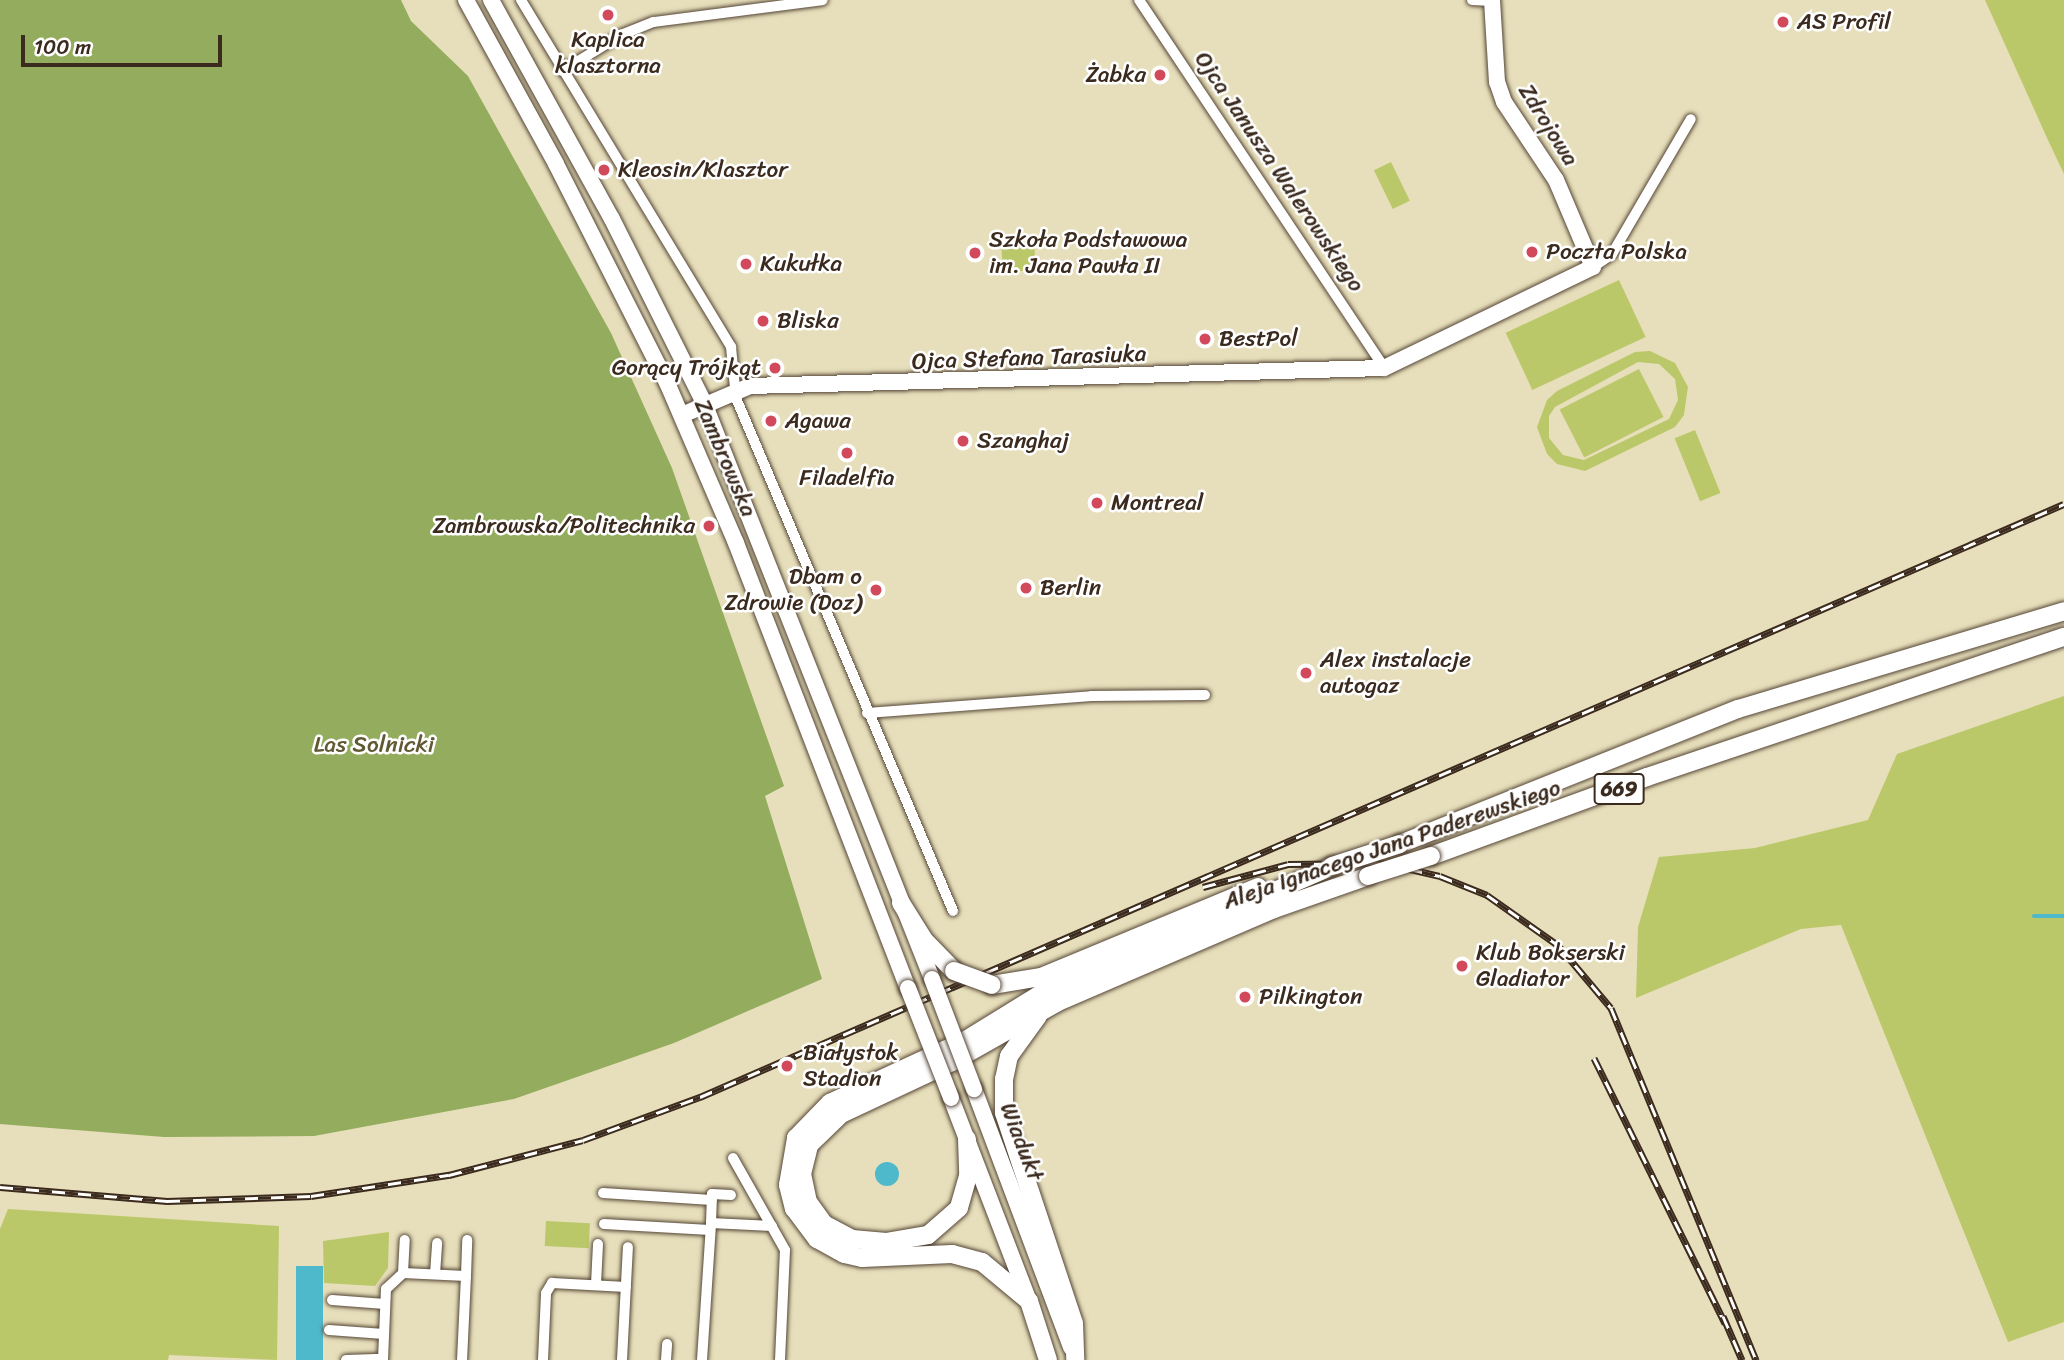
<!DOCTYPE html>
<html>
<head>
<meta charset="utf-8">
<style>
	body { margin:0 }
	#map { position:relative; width:2064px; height:1360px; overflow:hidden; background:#e7dfbb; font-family:Sriracha,sans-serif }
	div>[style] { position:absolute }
	.green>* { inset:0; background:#bbc869; transform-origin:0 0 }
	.forest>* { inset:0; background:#94ac5d }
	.water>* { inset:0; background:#4fb9cc; transform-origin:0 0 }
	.round { border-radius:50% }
	.stream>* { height:4.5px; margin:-2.25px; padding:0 2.25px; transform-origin:2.25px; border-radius:2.25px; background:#4fb9cc }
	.roads { filter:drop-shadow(0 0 2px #554536) drop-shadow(0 0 2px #554536) }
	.street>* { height:10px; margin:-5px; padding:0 5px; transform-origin:5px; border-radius:5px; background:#fff }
	.secondary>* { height:16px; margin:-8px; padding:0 8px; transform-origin:8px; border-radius:8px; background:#fff }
	.primary>* { height:18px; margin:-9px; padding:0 9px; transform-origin:9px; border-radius:9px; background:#fff }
	.rail>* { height:7px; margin-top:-3.5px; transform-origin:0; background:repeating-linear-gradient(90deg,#fff 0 13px,#3b2a1e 0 26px); box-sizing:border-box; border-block:2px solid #3b2a1e }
	.bridges { filter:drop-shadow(0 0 2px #554536) drop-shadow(0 0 2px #554536) }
	.secondary-bridge>* { height:16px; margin:-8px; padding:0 8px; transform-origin:8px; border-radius:8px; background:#fff }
	.primary-bridge>* { height:18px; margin:-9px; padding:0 9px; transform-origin:9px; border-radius:9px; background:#fff }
	.dots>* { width:19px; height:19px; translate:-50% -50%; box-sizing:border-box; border:4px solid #fff; border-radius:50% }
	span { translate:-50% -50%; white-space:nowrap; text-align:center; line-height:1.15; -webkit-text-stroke:5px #fff; paint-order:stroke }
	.shield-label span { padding:2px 5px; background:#fff; border:2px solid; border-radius:5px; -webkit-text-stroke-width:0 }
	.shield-label { font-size:21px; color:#3b2a1e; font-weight:700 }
	.poi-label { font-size:23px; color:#3b2a1e }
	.left { translate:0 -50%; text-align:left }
	.right { translate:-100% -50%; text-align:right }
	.street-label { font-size:23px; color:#3b2a1e }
	.park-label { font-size:23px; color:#615934 }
	.scale { position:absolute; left:21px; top:35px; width:201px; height:32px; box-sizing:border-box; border:4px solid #3b2a1e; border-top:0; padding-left:9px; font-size:21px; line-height:24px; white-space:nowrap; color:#3b2a1e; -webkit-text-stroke:5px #fff; paint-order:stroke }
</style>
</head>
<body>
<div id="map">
	<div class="green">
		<i style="clip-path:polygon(1985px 0,2064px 0,2064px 174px,2047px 138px)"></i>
		<i style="left:1391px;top:162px;width:43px;height:19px;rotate:64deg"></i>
		<i style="left:1034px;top:241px;width:29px;height:33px;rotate:86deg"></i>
		<i style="left:1619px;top:280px;width:63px;height:125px;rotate:65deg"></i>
		<i style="clip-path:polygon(evenodd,1650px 351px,1675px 363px,1688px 387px,1684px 415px,1675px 427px,1585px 471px,1557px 464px,1547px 454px,1537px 427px,1547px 400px,1557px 391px,1635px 352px,1650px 351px,1638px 362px,1659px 364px,1675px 379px,1678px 400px,1669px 419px,1584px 460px,1563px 455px,1549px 438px,1549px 416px,1555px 407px,1638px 362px)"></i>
		<i style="left:1639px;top:369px;width:54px;height:89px;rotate:63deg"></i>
		<i style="left:1695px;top:430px;width:68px;height:22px;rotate:68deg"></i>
		<i style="clip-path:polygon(2064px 696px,2064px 1322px,2008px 1342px,1841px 925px,1801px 929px,1636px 998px,1638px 927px,1659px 857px,1755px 848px,1868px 820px,1897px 754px)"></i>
		<i style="clip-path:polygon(8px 1209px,279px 1226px,277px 1360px,169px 1355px,168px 1360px,0 1360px,0 1229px)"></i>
		<i style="left:546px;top:1221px;width:44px;height:25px;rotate:3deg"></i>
		<i style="clip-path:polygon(389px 1232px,388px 1268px,375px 1286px,324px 1283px,323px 1241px)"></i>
	</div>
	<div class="forest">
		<i style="clip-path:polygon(0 0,401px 0,411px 21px,468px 76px,611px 333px,672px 468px,784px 786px,765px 796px,822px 979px,674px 1043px,514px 1099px,314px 1136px,164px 1137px,0 1124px)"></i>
	</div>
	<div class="water">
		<i class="round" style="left:875px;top:1162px;width:24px;height:24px"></i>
		<i style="left:296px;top:1266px;width:27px;height:94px"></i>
	</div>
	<div class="stream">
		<i style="left:2034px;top:916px;width:30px"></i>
	</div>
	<div class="roads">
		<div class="street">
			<i style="left:521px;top:0;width:406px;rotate:58.8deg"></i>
			<i style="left:731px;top:347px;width:51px;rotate:84.4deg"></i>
			<i style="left:736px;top:398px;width:557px;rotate:67.07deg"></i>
			<i style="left:1139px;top:0;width:442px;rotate:56.3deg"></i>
			<i style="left:1472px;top:0;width:20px;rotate:3deg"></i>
			<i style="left:562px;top:71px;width:69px;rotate:-31.4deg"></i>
			<i style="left:621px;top:35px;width:35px;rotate:-22deg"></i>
			<i style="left:654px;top:22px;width:170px;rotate:-7.4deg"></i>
			<i style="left:1593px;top:267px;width:23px;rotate:-34deg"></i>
			<i style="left:1612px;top:254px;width:156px;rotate:-59.7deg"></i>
			<i style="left:867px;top:713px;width:225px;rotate:-4.3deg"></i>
			<i style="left:1091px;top:696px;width:114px;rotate:-0.5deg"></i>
			<i style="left:733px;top:1158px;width:106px;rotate:60.5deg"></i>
			<i style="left:785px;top:1250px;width:110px;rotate:92.6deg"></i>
			<i style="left:603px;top:1193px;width:109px;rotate:3.7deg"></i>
			<i style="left:711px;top:1223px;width:29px;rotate:-88deg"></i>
			<i style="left:712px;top:1194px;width:19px;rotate:3deg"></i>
			<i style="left:604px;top:1224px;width:106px;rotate:3.2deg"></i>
			<i style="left:403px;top:1273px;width:33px;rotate:-87deg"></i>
			<i style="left:435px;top:1274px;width:31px;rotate:-86deg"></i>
			<i style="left:466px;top:1276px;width:36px;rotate:-88deg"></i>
			<i style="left:596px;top:1284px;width:40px;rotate:-87.1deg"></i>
			<i style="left:332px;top:1300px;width:53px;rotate:4.3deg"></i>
			<i style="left:329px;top:1330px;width:55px;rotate:4.2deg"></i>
			<i style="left:346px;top:1360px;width:37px;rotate:-2deg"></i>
			<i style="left:383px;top:1360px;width:71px;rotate:-87.6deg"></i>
			<i style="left:386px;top:1289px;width:23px;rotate:-43deg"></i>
			<i style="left:403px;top:1273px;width:63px;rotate:2.7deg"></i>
			<i style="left:466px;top:1276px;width:84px;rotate:92.7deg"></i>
			<i style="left:543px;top:1360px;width:67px;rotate:-87.4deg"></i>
			<i style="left:546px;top:1293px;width:12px;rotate:-59deg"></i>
			<i style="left:552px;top:1283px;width:74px;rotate:3.1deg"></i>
			<i style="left:622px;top:1360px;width:113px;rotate:-87deg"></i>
			<i style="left:666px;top:1360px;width:16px;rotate:-86deg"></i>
			<i style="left:702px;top:1360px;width:137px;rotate:-86.2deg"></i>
			<i style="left:711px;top:1223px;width:61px;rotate:2.8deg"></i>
		</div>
		<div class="secondary">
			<i style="left:466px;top:0;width:187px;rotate:61.2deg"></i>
			<i style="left:556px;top:164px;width:248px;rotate:63.1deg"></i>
			<i style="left:668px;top:385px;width:172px;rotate:66.7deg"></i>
			<i style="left:736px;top:543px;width:477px;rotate:68.9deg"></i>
			<i style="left:491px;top:0;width:250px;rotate:61.1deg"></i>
			<i style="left:612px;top:219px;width:206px;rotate:63.4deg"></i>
			<i style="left:704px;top:403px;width:619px;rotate:68.4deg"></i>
			<i style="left:682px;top:415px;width:74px;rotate:-23.1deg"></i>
			<i style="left:750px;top:386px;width:634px;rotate:-1.63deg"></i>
			<i style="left:1384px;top:368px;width:232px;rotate:-25.8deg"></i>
			<i style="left:1593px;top:267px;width:95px;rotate:-113deg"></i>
			<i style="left:1556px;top:180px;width:94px;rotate:-123.7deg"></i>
			<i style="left:1504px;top:102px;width:21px;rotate:-109deg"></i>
			<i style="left:1497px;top:82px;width:82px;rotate:-93.5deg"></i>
			<i style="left:974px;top:1089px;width:276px;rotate:69.4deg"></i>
			<i style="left:951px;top:1098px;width:217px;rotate:69deg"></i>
		</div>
		<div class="primary">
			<i style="left:1400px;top:844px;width:364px;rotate:-21.8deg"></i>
			<i style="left:1738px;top:709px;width:340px;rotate:-16.7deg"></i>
			<i style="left:1431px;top:856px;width:230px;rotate:-20.1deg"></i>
			<i style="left:1647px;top:777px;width:440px;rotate:-18.6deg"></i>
			<i style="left:901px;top:903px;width:44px;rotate:58.1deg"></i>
			<i style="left:924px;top:940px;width:43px;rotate:45.9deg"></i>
			<i style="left:992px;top:985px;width:50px;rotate:-9.3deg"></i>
			<i style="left:1041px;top:977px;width:235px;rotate:-22.5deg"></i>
			<i style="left:1038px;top:1016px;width:49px;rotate:125.9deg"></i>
			<i style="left:1009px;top:1056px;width:24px;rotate:102deg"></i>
			<i style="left:1004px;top:1079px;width:34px;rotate:90deg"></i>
			<i style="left:1004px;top:1113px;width:221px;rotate:71.6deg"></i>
			<i style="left:1074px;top:1323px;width:37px;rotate:88deg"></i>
			<i style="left:967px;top:1139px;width:37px;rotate:88deg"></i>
			<i style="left:968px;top:1176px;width:33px;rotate:106deg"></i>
			<i style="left:959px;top:1208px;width:41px;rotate:138.9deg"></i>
			<i style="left:928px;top:1235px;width:43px;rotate:170.5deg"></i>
			<i style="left:886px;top:1242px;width:34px;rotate:-175deg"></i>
			<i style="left:852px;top:1239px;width:32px;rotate:-152deg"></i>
			<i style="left:824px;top:1224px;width:27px;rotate:-126deg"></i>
			<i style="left:808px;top:1202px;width:29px;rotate:-102deg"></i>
			<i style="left:802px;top:1174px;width:30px;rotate:-76deg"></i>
			<i style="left:809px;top:1145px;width:45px;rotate:-44.1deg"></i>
			<i style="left:841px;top:1114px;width:123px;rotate:-25.1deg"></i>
			<i style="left:952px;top:1062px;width:122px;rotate:-29.5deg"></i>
			<i style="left:1058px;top:1002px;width:235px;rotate:-23.3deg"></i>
			<i style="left:1274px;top:909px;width:100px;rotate:-19.3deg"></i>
			<i style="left:1048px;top:1360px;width:62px;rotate:-107.9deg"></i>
			<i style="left:1029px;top:1301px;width:61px;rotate:-140.3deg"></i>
			<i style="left:982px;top:1262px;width:31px;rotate:-165deg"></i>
			<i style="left:952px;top:1254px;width:90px;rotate:177.5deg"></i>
			<i style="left:862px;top:1258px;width:18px;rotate:-167deg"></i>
			<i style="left:844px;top:1254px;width:31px;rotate:-151deg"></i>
			<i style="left:817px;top:1239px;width:38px;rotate:-127deg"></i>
			<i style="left:794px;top:1209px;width:25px;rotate:-104deg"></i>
			<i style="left:788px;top:1185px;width:48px;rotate:-80.3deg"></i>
			<i style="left:796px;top:1138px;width:49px;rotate:-45.8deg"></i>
			<i style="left:830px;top:1103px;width:150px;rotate:-24.9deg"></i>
			<i style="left:966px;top:1040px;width:95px;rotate:-31.7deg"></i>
			<i style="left:1047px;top:990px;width:311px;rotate:-23.5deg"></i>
		</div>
	</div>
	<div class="rail">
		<i style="left:1203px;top:887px;width:88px;rotate:-15.1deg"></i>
		<i style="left:1288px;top:864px;width:96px;rotate:-0.6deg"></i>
		<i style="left:1384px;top:863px;width:57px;rotate:13.1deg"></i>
		<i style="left:1440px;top:876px;width:51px;rotate:22deg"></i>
		<i style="left:1487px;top:895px;width:87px;rotate:35.2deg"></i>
		<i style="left:1558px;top:945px;width:82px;rotate:49.9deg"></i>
		<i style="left:1611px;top:1008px;width:381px;rotate:67.6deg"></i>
		<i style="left:1594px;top:1058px;width:296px;rotate:63.7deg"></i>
		<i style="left:0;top:1187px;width:168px;rotate:4.8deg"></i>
		<i style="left:167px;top:1201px;width:144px;rotate:-2deg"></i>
		<i style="left:311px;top:1196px;width:140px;rotate:-8.7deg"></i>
		<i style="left:449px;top:1175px;width:138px;rotate:-14.6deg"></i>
		<i style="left:583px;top:1140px;width:125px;rotate:-20.2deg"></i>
		<i style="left:700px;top:1097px;width:1487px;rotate:-23.5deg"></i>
		<i style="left:1723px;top:1316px;width:48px;rotate:66.6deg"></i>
	</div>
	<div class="bridges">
		<div class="secondary-bridge">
			<i style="left:932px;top:979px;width:118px;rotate:69.1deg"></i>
			<i style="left:908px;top:988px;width:118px;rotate:68.6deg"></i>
		</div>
		<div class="primary-bridge">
			<i style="left:1332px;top:866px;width:71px;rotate:-17.9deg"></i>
			<i style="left:1368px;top:876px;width:66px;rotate:-17.6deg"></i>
			<i style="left:954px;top:971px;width:40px;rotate:20.2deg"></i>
		</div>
	</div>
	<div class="dots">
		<i style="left:608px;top:15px;background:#d1495b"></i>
		<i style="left:1783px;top:22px;background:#d1495b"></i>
		<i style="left:1160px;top:75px;background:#d1495b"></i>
		<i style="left:604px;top:170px;background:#d1495b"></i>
		<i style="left:1532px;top:252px;background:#d1495b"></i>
		<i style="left:975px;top:253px;background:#d1495b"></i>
		<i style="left:746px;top:264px;background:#d1495b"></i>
		<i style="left:763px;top:321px;background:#d1495b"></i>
		<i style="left:1205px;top:339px;background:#d1495b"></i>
		<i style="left:775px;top:368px;background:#d1495b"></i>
		<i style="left:771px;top:421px;background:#d1495b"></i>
		<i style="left:963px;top:441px;background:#d1495b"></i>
		<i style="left:847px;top:453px;background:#d1495b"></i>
		<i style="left:1097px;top:503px;background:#d1495b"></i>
		<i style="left:709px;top:526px;background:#d1495b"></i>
		<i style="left:1026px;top:588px;background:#d1495b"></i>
		<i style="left:876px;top:590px;background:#d1495b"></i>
		<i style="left:1306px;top:673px;background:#d1495b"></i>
		<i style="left:1462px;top:966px;background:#d1495b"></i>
		<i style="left:1245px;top:997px;background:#d1495b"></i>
		<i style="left:787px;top:1066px;background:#d1495b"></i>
	</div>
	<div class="shield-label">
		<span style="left:1619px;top:789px">669</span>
	</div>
	<div class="poi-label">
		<span class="left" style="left:1797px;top:22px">AS Profil</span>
		<span style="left:608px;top:53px">Kaplica<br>klasztorna</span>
		<span class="right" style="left:1146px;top:75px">Żabka</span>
		<span class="left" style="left:618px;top:170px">Kleosin/Klasztor</span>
		<span class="left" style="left:989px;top:253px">Szkoła Podstawowa<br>im. Jana Pawła II</span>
		<span class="left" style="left:1546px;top:252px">Poczta Polska</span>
		<span class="left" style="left:760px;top:264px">Kukułka</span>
		<span class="left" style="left:777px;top:321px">Bliska</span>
		<span class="left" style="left:1219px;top:339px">BestPol</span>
		<span class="right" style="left:761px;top:368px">Gorący Trójkąt</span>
		<span class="left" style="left:785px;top:421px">Agawa</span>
		<span class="left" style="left:977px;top:441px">Szanghaj</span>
		<span style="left:847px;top:478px">Filadelfia</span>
		<span class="left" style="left:1111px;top:503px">Montreal</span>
		<span class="right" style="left:695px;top:526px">Zambrowska/Politechnika</span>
		<span class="right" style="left:862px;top:590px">Dbam o<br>Zdrowie (Doz)</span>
		<span class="left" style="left:1040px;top:588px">Berlin</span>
		<span class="left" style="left:1320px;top:673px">Alex instalacje<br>autogaz</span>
		<span class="left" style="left:1476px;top:966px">Klub Bokserski<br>Gladiator</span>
		<span class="left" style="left:1259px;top:997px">Pilkington</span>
		<span class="left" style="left:803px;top:1066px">Białystok<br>Stadion</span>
	</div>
	<div class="street-label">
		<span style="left:1548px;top:125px;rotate:58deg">Zdrojowa</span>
		<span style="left:1279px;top:172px;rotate:56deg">Ojca Janusza Walerowskiego</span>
		<span style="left:1029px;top:358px;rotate:-2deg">Ojca Stefana Tarasiuka</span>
		<span style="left:725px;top:458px;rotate:67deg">Zambrowska</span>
		<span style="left:1392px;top:845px;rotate:-19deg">Aleja Ignacego Jana Paderewskiego</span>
		<span style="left:1021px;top:1142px;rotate:69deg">Wiadukt</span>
	</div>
	<div class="park-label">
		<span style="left:374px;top:745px">Las Solnicki</span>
	</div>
	<div class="scale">100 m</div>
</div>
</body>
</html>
